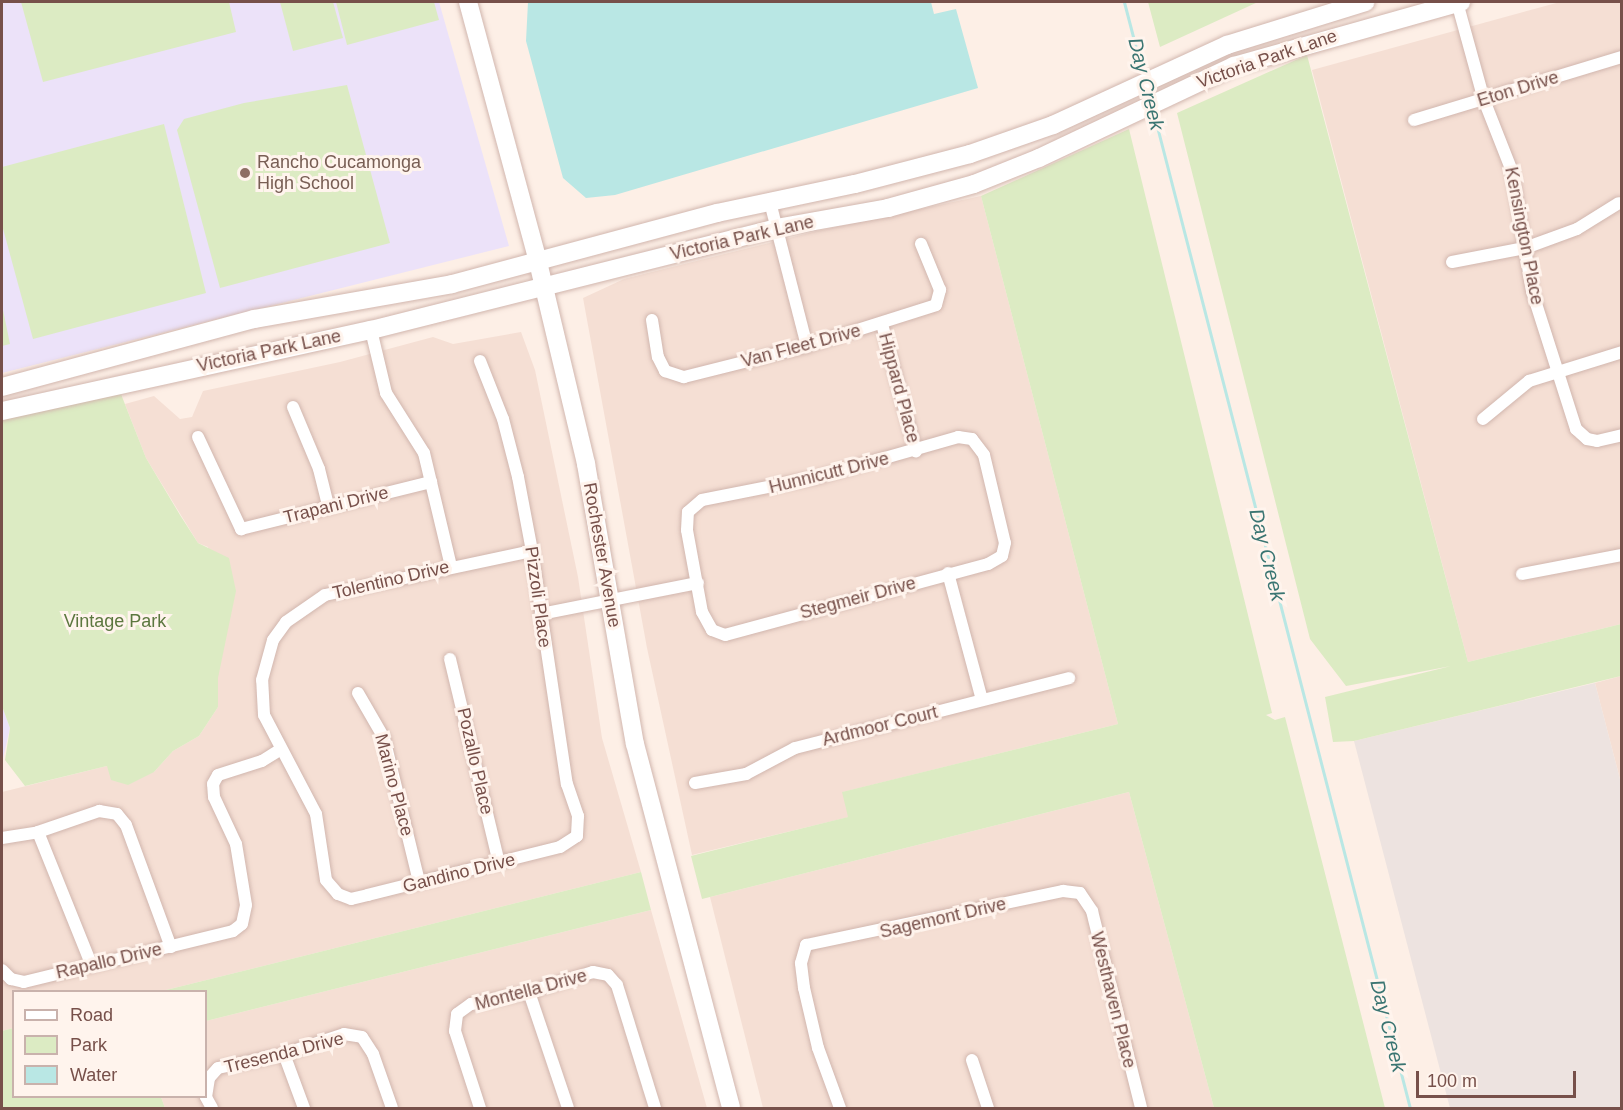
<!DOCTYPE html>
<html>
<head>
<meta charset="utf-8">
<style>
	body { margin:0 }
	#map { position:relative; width:1623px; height:1110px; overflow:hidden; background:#fdefe6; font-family:Arial,sans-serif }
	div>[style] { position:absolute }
	.residential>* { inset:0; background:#f5dfd4 }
	.industrial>* { inset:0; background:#ede3e0 }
	.education>* { inset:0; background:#ece2f9 }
	.green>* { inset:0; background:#dcebc3 }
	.water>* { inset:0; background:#b9e7e4 }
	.stream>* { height:3px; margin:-1.5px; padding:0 1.5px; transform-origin:1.5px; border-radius:1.5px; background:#b9e7e4 }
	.roads { filter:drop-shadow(0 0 2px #d1b6ae) drop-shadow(0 0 2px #d1b6ae) }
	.street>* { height:12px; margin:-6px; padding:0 6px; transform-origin:6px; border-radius:6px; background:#fff }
	.secondary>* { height:18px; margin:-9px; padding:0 9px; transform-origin:9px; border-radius:9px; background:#fff }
	.dots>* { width:16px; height:16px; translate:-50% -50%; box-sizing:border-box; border:3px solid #fff4ed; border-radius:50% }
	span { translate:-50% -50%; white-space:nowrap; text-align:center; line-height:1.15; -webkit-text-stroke:6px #fff4ed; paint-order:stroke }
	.street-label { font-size:18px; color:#77504a }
	.education-label { font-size:18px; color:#785e54 }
	.left { translate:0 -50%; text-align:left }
	.park-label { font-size:18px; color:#5c773f }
	.water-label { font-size:20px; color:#3a7572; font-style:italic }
	.frame { position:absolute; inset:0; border:3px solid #77504a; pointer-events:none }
	.legend { position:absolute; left:12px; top:990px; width:195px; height:108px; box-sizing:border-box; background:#fff4ed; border:2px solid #c9b2ac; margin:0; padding:8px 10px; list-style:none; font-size:18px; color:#77504a }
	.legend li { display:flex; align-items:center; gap:12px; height:30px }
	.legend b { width:30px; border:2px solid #c9b2ac }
	.scale { position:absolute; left:1416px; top:1071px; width:160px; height:27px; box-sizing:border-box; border:3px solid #77504a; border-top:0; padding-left:8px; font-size:18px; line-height:21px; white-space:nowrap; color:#77504a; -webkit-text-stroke:4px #fff4ed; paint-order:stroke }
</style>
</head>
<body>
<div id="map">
	<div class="residential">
		<i style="clip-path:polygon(1560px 2px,1621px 2px,1621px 624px,1468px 662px,1312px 70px)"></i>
		<i style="clip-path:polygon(981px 196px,1118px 724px,843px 792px,849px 817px,692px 855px,647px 648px,583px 298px,624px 279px,813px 232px)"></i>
		<i style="clip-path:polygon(521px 332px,535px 370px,578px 577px,602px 738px,641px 872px,162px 991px,14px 992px,13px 1028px,2px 1031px,2px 792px,107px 766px,154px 772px,173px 751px,199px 736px,218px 707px,208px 547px,198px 543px,146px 458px,125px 404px,154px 396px,180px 419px,192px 417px,203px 391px,340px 362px,433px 337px,453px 344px)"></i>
		<i style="clip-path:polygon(1621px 676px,1621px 783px,1595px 683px)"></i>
		<i style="clip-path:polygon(1129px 792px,1214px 1108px,763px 1108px,710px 897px)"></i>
		<i style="clip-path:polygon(651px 910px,707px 1108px,165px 1108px,161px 1097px,206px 1096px,206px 1021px)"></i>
	</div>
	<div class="industrial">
		<i style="clip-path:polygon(1595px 683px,1621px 783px,1621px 1108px,1450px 1108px,1354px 741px)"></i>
	</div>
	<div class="education">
		<i style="clip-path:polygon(2px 2px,439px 2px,509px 246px,2px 373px)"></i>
		<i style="clip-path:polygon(2px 706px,10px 728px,2px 763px)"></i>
	</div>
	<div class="green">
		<i style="clip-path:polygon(21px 2px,229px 2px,236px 32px,43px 82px)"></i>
		<i style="clip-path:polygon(280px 2px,333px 2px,343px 38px,293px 51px)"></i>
		<i style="clip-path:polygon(336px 2px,434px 2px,439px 20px,347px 45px)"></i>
		<i style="clip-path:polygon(1148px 2px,1258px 2px,1160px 47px)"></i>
		<i style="clip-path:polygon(1307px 55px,1468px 662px,1621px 624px,1621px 676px,1354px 741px,1333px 742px,1325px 697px,1451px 666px,1346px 686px,1310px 639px,1177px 113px)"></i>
		<i style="clip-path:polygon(347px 85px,390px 243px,220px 288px,177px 130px,184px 119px,244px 103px)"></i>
		<i style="clip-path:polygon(164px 124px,206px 293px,33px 339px,2px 225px,2px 167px)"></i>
		<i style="clip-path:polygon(1129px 129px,1272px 713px,1266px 715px,1275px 720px,1285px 717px,1385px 1108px,1214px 1108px,1129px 792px,702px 899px,691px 856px,848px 817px,842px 792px,1118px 724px,981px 196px)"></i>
		<i style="clip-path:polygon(2px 305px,10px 344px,2px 346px)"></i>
		<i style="clip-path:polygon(119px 389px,146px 458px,180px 515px,198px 543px,229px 558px,236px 591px,218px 678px,218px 707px,199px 736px,173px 751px,154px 772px,128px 785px,111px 780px,107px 766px,25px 786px,5px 760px,10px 728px,2px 706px,2px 419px)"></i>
		<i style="clip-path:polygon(641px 872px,651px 910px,206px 1021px,206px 992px,162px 991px)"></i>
		<i style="clip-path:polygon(13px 1028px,14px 1096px,161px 1097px,165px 1108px,2px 1108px,2px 1031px)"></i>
	</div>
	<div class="water">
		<i style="clip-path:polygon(528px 2px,931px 2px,934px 14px,956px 9px,978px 88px,615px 195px,586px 198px,563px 178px,526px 41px)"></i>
	</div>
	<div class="stream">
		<i style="left:1124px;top:2px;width:75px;rotate:75.4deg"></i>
		<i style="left:1153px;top:111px;width:1030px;rotate:75.55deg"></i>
	</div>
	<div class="roads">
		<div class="street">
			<i style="left:1457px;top:2px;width:102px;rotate:74.6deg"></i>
			<i style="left:1484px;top:100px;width:76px;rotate:68.5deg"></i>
			<i style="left:1512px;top:171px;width:122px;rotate:80.5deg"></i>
			<i style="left:1532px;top:291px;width:145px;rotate:72.3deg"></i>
			<i style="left:1576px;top:429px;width:15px;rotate:42deg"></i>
			<i style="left:1587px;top:439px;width:10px;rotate:11deg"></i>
			<i style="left:1597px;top:441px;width:26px;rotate:-13deg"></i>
			<i style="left:1414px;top:120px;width:217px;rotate:-16.9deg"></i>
			<i style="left:770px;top:202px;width:149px;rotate:75.6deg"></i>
			<i style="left:1452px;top:262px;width:74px;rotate:-10.9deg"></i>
			<i style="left:1525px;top:248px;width:55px;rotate:-20.1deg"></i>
			<i style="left:1577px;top:229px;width:49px;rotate:-31.8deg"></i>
			<i style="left:652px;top:320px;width:37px;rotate:81deg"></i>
			<i style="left:658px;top:357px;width:16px;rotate:63deg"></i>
			<i style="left:665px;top:371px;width:20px;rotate:18deg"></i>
			<i style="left:684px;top:377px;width:127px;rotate:-14.1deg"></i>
			<i style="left:807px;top:346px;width:135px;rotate:-17.6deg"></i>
			<i style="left:936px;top:305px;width:16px;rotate:-75deg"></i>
			<i style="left:940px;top:290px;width:50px;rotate:-112.4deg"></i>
			<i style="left:882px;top:324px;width:132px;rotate:75.1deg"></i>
			<i style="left:371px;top:330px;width:65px;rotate:76.6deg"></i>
			<i style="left:386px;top:393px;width:71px;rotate:57.7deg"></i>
			<i style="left:424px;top:453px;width:116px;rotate:76.6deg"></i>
			<i style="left:480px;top:361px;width:62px;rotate:68.4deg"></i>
			<i style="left:503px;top:419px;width:60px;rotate:75.5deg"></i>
			<i style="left:518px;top:477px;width:75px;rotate:79.3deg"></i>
			<i style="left:532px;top:551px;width:236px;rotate:81.5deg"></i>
			<i style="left:567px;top:784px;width:34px;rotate:71deg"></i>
			<i style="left:578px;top:816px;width:20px;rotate:93deg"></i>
			<i style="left:577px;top:836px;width:20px;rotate:147deg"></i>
			<i style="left:560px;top:847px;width:198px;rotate:166deg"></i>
			<i style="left:368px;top:895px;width:17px;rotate:167deg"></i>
			<i style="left:351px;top:899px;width:14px;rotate:-159deg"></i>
			<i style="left:338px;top:894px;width:18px;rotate:-131deg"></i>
			<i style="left:326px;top:880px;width:67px;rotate:-98.6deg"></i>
			<i style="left:316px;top:814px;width:112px;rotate:-117.7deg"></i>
			<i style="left:264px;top:715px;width:35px;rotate:-93deg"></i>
			<i style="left:262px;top:680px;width:41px;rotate:-74.6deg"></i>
			<i style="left:273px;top:640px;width:22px;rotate:-54deg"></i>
			<i style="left:286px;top:622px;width:47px;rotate:-34.7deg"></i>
			<i style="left:325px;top:595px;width:212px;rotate:-12deg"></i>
			<i style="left:293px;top:407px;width:67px;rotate:67.2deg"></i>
			<i style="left:319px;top:469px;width:38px;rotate:76deg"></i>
			<i style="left:1483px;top:419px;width:60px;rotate:-39.6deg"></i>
			<i style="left:1529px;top:381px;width:97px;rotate:-17.3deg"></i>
			<i style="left:198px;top:437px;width:102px;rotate:64.9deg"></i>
			<i style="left:241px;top:529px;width:196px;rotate:-13.9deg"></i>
			<i style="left:958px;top:437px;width:14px;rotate:8deg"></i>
			<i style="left:972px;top:439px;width:20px;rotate:53deg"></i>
			<i style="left:984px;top:455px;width:90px;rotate:76.6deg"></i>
			<i style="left:1005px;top:543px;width:13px;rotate:103deg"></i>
			<i style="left:1002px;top:556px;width:16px;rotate:150deg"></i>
			<i style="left:988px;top:564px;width:272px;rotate:164.9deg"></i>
			<i style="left:725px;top:635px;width:14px;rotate:-159deg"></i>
			<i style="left:712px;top:630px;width:21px;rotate:-119deg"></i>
			<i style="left:702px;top:612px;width:83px;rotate:-100.4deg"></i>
			<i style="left:687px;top:530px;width:18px;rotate:-87deg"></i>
			<i style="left:688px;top:512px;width:18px;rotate:-41deg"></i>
			<i style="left:702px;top:500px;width:118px;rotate:-11.2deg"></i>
			<i style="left:818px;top:477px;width:146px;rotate:-15.9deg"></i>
			<i style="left:948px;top:573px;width:131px;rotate:75deg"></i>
			<i style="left:1522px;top:574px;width:102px;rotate:-10.8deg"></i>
			<i style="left:541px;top:614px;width:160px;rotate:-11.2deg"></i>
			<i style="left:450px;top:659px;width:210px;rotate:76.5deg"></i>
			<i style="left:358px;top:693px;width:52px;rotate:60deg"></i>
			<i style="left:384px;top:738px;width:148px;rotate:76.3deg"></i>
			<i style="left:695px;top:783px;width:52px;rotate:-10deg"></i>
			<i style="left:746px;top:774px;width:55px;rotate:-28deg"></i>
			<i style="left:795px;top:748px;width:283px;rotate:-14.3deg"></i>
			<i style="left:38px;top:832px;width:144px;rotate:68.1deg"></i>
			<i style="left:2px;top:838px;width:36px;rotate:-9deg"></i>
			<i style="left:38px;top:832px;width:65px;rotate:-19deg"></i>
			<i style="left:99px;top:811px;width:18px;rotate:9deg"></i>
			<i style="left:117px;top:814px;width:14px;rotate:51deg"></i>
			<i style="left:126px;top:825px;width:130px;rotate:69.8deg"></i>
			<i style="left:2px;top:970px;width:13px;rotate:45deg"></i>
			<i style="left:11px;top:979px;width:13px;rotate:13deg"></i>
			<i style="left:24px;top:982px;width:215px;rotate:-13.7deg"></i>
			<i style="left:233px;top:931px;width:11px;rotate:-38deg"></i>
			<i style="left:242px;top:924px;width:19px;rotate:-78deg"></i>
			<i style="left:246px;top:905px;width:62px;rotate:-99.3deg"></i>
			<i style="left:236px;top:844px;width:52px;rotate:-115.1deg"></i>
			<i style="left:214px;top:797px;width:13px;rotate:-94deg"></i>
			<i style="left:213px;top:784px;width:10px;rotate:-61deg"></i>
			<i style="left:218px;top:775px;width:46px;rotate:-17.7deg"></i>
			<i style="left:262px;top:761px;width:22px;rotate:-32deg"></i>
			<i style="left:529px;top:992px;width:122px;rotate:71.4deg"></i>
			<i style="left:284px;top:1054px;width:58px;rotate:69.7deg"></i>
			<i style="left:972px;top:1060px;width:51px;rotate:71.6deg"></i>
			<i style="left:212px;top:1108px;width:13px;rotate:-119deg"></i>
			<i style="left:206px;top:1097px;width:19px;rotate:-81deg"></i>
			<i style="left:209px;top:1078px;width:13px;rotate:-48deg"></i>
			<i style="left:218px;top:1068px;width:67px;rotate:-12deg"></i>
			<i style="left:284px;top:1054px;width:63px;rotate:-18.4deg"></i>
			<i style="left:344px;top:1034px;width:18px;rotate:9deg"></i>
			<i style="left:362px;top:1037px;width:20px;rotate:57deg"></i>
			<i style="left:373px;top:1054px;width:57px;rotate:70.6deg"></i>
			<i style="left:480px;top:1108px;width:81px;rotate:-108deg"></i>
			<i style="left:455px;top:1031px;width:17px;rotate:-83deg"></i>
			<i style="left:457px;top:1014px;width:17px;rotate:-36deg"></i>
			<i style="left:471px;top:1004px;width:59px;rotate:-11.7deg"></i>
			<i style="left:529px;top:992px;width:67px;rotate:-17.4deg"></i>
			<i style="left:593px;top:972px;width:15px;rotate:11deg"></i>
			<i style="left:608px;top:975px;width:13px;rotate:48deg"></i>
			<i style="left:617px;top:985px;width:129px;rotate:72.8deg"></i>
			<i style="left:840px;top:1108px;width:64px;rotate:-110.1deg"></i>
			<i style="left:818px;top:1048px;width:62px;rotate:-103.1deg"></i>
			<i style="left:804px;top:988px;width:25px;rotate:-97deg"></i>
			<i style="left:801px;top:963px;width:19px;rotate:-74deg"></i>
			<i style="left:806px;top:945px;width:263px;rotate:-11.9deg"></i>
			<i style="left:1063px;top:891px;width:17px;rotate:7deg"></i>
			<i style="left:1080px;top:893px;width:22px;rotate:56deg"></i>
			<i style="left:1092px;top:911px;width:203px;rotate:76deg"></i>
		</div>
		<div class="secondary">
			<i style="left:468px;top:2px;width:269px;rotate:74.9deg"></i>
			<i style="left:538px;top:262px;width:208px;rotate:76.6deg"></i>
			<i style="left:586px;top:464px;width:284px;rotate:80.1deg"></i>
			<i style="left:635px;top:744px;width:376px;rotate:75.2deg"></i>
			<i style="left:2px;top:387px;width:261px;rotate:-15.1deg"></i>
			<i style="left:254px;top:319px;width:201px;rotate:-10deg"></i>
			<i style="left:452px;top:284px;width:274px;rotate:-15deg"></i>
			<i style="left:717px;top:213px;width:141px;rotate:-11.9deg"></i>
			<i style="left:855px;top:184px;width:119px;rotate:-14.6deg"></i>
			<i style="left:970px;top:154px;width:88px;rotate:-19.3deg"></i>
			<i style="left:1053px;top:125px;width:192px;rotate:-24.7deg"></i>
			<i style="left:1227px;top:45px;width:145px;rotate:-17.2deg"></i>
			<i style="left:2px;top:411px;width:378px;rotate:-12.4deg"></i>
			<i style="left:371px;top:330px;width:418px;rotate:-14.1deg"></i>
			<i style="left:776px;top:228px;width:114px;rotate:-10.1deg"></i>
			<i style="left:888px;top:208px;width:89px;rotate:-15.6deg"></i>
			<i style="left:974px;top:184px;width:70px;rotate:-21.8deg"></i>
			<i style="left:1039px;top:158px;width:216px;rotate:-25.3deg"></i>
			<i style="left:1234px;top:66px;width:236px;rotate:-15.7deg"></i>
		</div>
	</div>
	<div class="dots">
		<i style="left:245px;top:173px;background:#8d6e63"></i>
	</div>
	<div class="street-label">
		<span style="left:1267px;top:59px;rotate:-19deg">Victoria Park Lane</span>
		<span style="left:1518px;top:89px;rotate:-17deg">Eton Drive</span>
		<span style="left:1524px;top:236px;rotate:79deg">Kensington Place</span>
		<span style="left:742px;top:238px;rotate:-13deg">Victoria Park Lane</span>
		<span style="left:801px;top:346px;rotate:-15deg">Van Fleet Drive</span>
		<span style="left:269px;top:351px;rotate:-12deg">Victoria Park Lane</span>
		<span style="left:899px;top:388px;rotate:75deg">Hippard Place</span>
		<span style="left:829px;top:473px;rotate:-14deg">Hunnicutt Drive</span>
		<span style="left:336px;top:505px;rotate:-14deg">Trapani Drive</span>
		<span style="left:602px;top:555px;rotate:80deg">Rochester Avenue</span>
		<span style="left:391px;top:580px;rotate:-13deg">Tolentino Drive</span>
		<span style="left:538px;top:597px;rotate:82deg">Pizzoli Place</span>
		<span style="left:858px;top:598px;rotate:-15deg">Stegmeir Drive</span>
		<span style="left:880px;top:726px;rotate:-14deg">Ardmoor Court</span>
		<span style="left:475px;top:761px;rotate:77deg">Pozallo Place</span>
		<span style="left:394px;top:785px;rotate:75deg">Marino Place</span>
		<span style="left:459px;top:873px;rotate:-14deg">Gandino Drive</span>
		<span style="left:943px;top:918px;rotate:-13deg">Sagemont Drive</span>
		<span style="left:109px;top:961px;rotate:-13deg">Rapallo Drive</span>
		<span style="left:531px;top:990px;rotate:-15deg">Montella Drive</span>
		<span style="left:1113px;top:1000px;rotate:76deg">Westhaven Place</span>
		<span style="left:284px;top:1053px;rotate:-14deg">Tresenda Drive</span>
	</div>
	<div class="education-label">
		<span class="left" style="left:257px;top:173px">Rancho Cucamonga<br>High School</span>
	</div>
	<div class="park-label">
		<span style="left:115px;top:621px">Vintage Park</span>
	</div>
	<div class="water-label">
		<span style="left:1146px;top:84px;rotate:76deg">Day Creek</span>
		<span style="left:1267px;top:555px;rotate:76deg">Day Creek</span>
		<span style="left:1388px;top:1026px;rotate:76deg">Day Creek</span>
	</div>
	<div class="frame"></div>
	<ul class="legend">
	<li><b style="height:8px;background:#fff"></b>Road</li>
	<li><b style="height:16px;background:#dcebc3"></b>Park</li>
	<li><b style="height:16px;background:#b9e7e4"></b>Water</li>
	</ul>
	<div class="scale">100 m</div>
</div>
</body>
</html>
